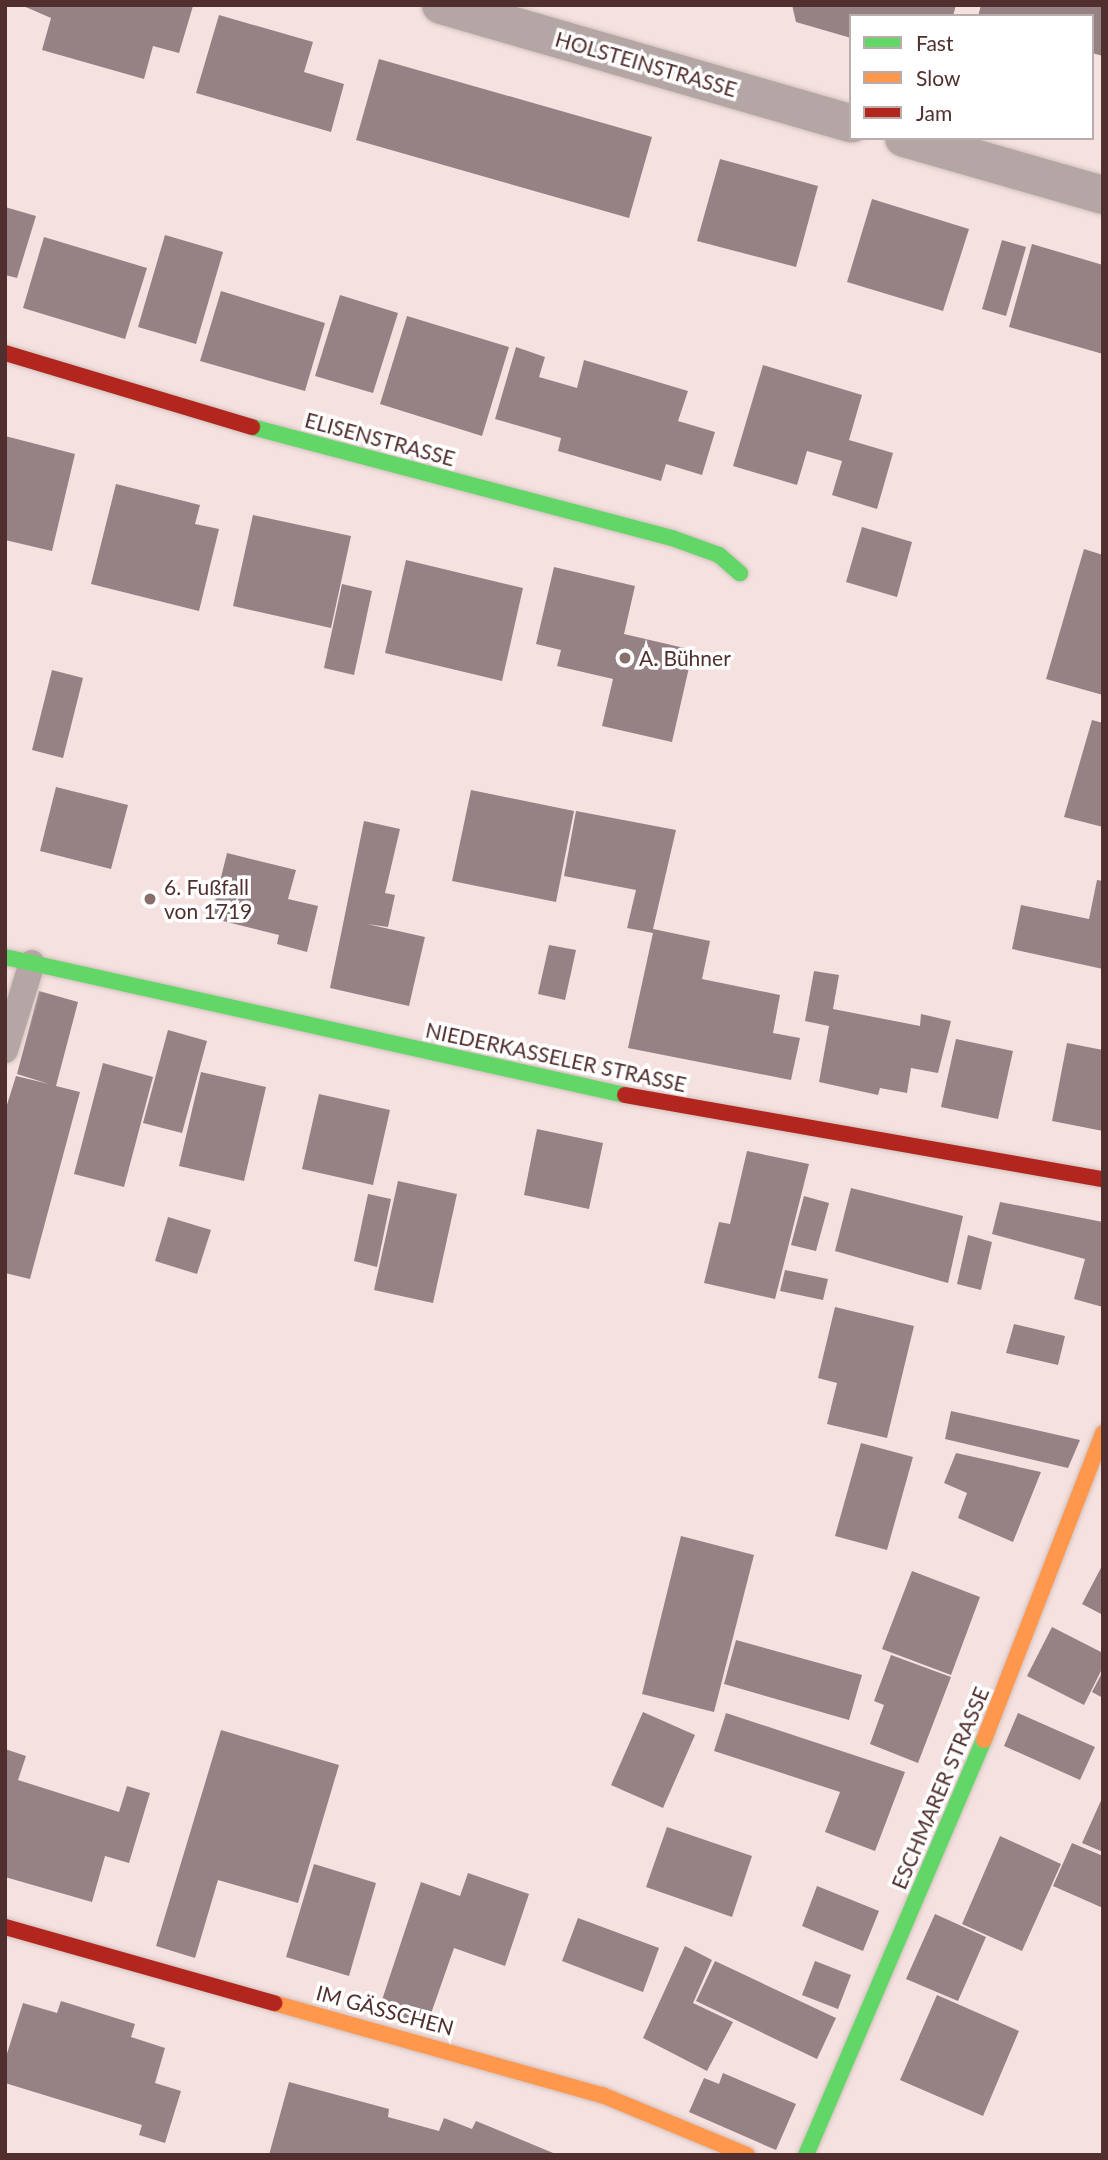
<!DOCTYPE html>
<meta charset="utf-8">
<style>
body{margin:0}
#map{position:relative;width:1108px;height:2160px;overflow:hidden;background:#f5e2e0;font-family:Lato,sans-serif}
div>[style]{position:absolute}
.building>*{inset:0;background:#968185}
.roads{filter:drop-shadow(0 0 2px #d2c0be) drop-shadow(0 0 2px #d2c0be)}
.lane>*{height:26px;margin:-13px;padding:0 13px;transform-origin:13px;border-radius:13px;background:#b4a6a4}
.street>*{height:38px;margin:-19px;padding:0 19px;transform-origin:19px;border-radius:19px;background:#b4a6a4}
.fast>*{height:16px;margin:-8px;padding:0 8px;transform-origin:8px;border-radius:8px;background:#63d668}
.slow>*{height:16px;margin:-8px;padding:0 8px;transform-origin:8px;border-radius:8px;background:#ff974d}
.jam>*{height:16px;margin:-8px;padding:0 8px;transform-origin:8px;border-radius:8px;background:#b3261e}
.dots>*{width:19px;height:19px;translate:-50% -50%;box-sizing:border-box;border:4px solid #fff;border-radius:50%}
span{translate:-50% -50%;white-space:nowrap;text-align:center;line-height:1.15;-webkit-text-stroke:7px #fff;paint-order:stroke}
.street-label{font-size:21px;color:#502f2e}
.poi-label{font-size:21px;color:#502f2e}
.left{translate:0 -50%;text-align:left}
.frame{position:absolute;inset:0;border:7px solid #502f2e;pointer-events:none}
.legend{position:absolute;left:849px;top:14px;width:245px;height:126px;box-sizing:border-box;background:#fff;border:2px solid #b9acab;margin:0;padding:9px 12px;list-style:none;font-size:21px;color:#502f2e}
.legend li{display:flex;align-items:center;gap:14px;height:35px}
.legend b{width:35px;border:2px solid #b9acab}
</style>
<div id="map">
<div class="building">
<i style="clip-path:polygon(21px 5px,189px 5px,193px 6px,179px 53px,153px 46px,144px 79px,42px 50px,51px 18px)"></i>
<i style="clip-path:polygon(792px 5px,956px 5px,953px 16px,851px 16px,851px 38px,796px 22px)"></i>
<i style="clip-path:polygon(981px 5px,1103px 5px,1103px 56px,1092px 53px,1092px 16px,978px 16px)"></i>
<i style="clip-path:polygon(219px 15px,313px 42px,304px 72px,344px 84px,331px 132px,196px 93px)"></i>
<i style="clip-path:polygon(379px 59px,652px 137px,629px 218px,356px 140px)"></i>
<i style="clip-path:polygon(720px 159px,818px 186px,796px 267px,697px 241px)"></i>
<i style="clip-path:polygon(872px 199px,969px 229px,943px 311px,847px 282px)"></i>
<i style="clip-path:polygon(5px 207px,36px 216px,17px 278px,5px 275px)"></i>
<i style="clip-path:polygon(165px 235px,223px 252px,196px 344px,138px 327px)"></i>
<i style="clip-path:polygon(44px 237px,147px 268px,125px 339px,23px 308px)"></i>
<i style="clip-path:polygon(1002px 240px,1026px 247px,1006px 316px,982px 309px)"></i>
<i style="clip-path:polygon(1032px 244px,1103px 265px,1103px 354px,1009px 327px)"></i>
<i style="clip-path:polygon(221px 291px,325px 323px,305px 391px,200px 361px)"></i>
<i style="clip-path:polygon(340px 295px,398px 313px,373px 393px,315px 376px)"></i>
<i style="clip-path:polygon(407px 316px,509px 347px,482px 436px,380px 404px)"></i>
<i style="clip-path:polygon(516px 347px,545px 357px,539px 377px,577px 388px,584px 360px,688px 391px,678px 421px,715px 432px,702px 475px,666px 464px,661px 481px,558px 451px,561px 438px,495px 419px)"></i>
<i style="clip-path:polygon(763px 365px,862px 395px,849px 440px,893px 453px,877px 509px,832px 495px,842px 461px,807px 451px,797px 485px,733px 466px)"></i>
<i style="clip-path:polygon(5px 436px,75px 454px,52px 551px,5px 540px)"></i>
<i style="clip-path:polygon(116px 484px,200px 505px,195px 524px,219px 529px,199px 611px,91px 584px)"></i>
<i style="clip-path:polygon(253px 515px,351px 536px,331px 628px,233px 606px)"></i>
<i style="clip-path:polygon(862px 527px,912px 542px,897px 597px,846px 582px)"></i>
<i style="clip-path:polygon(1084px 549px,1103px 555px,1103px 695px,1046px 679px)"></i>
<i style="clip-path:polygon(406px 560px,523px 588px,502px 681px,385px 653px)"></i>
<i style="clip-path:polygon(554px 567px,635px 586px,624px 634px,693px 650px,672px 742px,602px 726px,613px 679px,557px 666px,561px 650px,536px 644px)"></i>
<i style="clip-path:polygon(342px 584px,372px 591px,354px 675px,324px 668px)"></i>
<i style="clip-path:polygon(52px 670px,83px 678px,63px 758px,32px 750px)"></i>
<i style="clip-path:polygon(1092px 720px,1103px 723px,1103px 827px,1064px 817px)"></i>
<i style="clip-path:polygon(56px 787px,128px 805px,111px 869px,40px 851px)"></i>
<i style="clip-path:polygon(471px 790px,574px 811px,556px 902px,452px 881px)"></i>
<i style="clip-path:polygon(576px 811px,676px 830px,653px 929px,710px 941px,702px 979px,780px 995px,773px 1033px,800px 1038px,791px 1080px,628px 1048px,653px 933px,627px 928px,636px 890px,564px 876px)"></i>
<i style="clip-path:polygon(364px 821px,400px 829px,385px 893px,395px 895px,388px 927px,367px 924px,425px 937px,409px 1006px,330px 988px)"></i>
<i style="clip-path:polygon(227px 853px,296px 870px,288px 899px,318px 906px,307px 952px,277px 944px,279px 935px,211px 918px)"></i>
<i style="clip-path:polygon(1097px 880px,1103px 881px,1103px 969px,1012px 949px,1021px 905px,1089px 919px)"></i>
<i style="clip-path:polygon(549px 945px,576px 950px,565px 1000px,538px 994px)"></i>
<i style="clip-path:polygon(814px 971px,839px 975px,833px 1009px,920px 1026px,921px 1014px,951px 1021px,938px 1073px,911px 1068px,907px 1093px,880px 1088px,878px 1095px,819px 1082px,829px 1026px,805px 1021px)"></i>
<i style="clip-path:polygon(39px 991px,78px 1002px,56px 1086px,80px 1092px,30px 1279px,5px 1273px,5px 1111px,16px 1076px,49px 1084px,17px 1074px)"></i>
<i style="clip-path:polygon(168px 1030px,207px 1041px,182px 1133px,143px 1123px)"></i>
<i style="clip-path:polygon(956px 1039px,1013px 1051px,998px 1119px,941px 1107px)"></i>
<i style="clip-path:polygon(1067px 1043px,1103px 1050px,1103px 1131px,1052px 1121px)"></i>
<i style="clip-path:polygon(103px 1063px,153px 1077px,124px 1187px,74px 1174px)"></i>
<i style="clip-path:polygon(201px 1072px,266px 1087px,244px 1181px,179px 1166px)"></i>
<i style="clip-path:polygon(319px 1094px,390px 1110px,373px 1185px,302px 1169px)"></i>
<i style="clip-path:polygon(537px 1129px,603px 1143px,589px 1209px,524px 1195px)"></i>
<i style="clip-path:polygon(747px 1151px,809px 1164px,775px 1299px,704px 1283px,719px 1222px,730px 1224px)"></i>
<i style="clip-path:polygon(398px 1181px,457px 1194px,433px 1303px,374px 1290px)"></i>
<i style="clip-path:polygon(851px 1188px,963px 1216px,948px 1283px,835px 1251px)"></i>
<i style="clip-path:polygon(368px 1194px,391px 1199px,377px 1267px,354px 1261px)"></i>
<i style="clip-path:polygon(804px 1196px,829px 1203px,816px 1251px,791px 1245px)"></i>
<i style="clip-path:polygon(1000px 1202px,1103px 1222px,1103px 1307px,1074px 1299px,1085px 1259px,992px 1234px)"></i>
<i style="clip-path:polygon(168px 1217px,211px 1230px,197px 1274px,155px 1261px)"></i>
<i style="clip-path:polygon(968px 1235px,992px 1242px,981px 1290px,957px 1284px)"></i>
<i style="clip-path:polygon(785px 1270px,828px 1279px,823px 1300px,780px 1291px)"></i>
<i style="clip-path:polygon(835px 1307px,914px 1326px,887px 1438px,827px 1424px,837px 1383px,818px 1378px)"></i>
<i style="clip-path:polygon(1014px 1324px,1065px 1336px,1058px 1365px,1006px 1353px)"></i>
<i style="clip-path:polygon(951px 1411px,1080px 1440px,1068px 1468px,945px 1439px)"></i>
<i style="clip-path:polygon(861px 1443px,913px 1457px,887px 1550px,835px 1536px)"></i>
<i style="clip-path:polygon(956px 1453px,1041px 1472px,1013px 1542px,958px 1518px,967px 1493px,944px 1483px)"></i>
<i style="clip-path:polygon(681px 1536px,754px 1555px,714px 1712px,642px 1694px)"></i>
<i style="clip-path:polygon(1103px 1564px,1103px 1615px,1082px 1604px)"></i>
<i style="clip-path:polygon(912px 1571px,980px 1597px,951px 1675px,882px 1649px)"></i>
<i style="clip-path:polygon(1052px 1627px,1103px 1653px,1103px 1667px,1084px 1705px,1027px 1676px)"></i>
<i style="clip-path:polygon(736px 1640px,862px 1675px,849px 1720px,724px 1684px)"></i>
<i style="clip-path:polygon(891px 1655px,951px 1677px,918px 1763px,870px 1744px,884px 1705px,874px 1701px)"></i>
<i style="clip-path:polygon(1103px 1671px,1103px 1698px,1092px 1692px)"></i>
<i style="clip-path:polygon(643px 1712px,695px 1735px,663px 1808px,611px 1785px)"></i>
<i style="clip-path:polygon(726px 1713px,905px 1772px,875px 1851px,825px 1832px,840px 1792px,714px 1751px)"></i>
<i style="clip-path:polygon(1018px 1713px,1095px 1747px,1080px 1780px,1004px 1746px)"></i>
<i style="clip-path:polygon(221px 1730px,339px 1765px,298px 1903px,218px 1880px,195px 1958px,156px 1946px)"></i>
<i style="clip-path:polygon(5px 1749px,26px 1756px,18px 1780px,119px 1812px,127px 1786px,150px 1793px,129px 1863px,105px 1856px,92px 1902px,5px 1877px)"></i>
<i style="clip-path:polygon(1103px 1796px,1103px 1852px,1082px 1843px)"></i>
<i style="clip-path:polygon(667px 1827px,752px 1856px,732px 1917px,646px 1887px)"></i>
<i style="clip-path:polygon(1000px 1836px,1061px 1864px,1022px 1951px,962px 1924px)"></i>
<i style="clip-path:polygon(1072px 1843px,1103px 1856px,1103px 1908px,1053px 1886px)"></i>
<i style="clip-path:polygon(314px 1864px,376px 1883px,349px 1976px,286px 1957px)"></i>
<i style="clip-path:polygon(468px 1873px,529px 1894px,505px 1966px,454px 1948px,427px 2025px,379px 2009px,421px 1882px,460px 1896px)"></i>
<i style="clip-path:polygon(817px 1886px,879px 1911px,863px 1951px,802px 1926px)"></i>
<i style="clip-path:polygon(935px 1914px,986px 1937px,958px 2001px,906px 1979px)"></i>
<i style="clip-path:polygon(578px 1918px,659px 1948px,643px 1992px,562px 1961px)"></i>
<i style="clip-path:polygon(685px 1946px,712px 1960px,693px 2003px,733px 2022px,707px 2071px,643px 2038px)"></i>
<i style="clip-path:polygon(715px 1961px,836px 2018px,817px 2059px,696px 2001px)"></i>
<i style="clip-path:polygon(815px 1961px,851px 1975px,838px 2009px,802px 1995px)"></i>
<i style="clip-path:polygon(937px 1995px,1019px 2031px,983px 2116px,900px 2080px)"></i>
<i style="clip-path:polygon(61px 2001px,135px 2024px,131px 2037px,165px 2048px,155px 2083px,181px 2091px,165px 2143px,139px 2135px,142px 2125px,5px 2083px,5px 2060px,23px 2003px,57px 2013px)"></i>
<i style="clip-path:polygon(723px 2073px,796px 2104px,776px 2150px,689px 2112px,704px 2078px,719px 2084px)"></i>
<i style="clip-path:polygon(289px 2082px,389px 2109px,388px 2117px,439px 2131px,444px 2118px,472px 2129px,476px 2121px,558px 2155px,269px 2155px)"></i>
</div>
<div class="roads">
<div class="lane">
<i style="left:5px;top:1050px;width:91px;rotate:-72.8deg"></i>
</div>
<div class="street">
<i style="left:441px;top:5px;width:427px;rotate:16.1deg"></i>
<i style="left:904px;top:138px;width:207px;rotate:16deg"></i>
</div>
<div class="fast">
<i style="left:252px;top:427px;width:434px;rotate:14.8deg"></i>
<i style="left:672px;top:538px;width:50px;rotate:19.9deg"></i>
<i style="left:719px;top:555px;width:28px;rotate:41deg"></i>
<i style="left:5px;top:957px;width:635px;rotate:12.55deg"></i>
<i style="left:806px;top:2155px;width:452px;rotate:-66.8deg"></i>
</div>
<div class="slow">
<i style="left:984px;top:1740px;width:329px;rotate:-68.8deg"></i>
<i style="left:274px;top:2003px;width:341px;rotate:15.7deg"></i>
<i style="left:602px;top:2095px;width:157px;rotate:22.5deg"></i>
</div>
<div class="jam">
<i style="left:5px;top:353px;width:258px;rotate:16.7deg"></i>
<i style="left:625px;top:1095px;width:485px;rotate:10deg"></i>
<i style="left:5px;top:1927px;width:280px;rotate:15.8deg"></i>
</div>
</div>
<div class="dots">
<i style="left:625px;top:658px;background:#8a6e6c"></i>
<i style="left:150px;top:899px;background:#8a6e6c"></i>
</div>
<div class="street-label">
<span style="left:646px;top:64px;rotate:16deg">HOLSTEINSTRASSE</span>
<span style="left:380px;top:439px;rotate:15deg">ELISENSTRASSE</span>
<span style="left:556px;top:1057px;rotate:12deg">NIEDERKASSELER STRASSE</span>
<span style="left:940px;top:1788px;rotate:-67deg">ESCHMARER STRASSE</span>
<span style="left:385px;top:2010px;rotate:15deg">IM GÄSSCHEN</span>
</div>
<div class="poi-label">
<span class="left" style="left:639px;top:658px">A. Bühner</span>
<span class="left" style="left:164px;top:899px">6. Fußfall<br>von 1719</span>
</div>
<div class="frame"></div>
<ul class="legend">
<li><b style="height:9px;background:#63d668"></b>Fast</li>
<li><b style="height:9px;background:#ff974d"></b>Slow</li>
<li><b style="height:9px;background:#b3261e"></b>Jam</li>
</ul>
</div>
